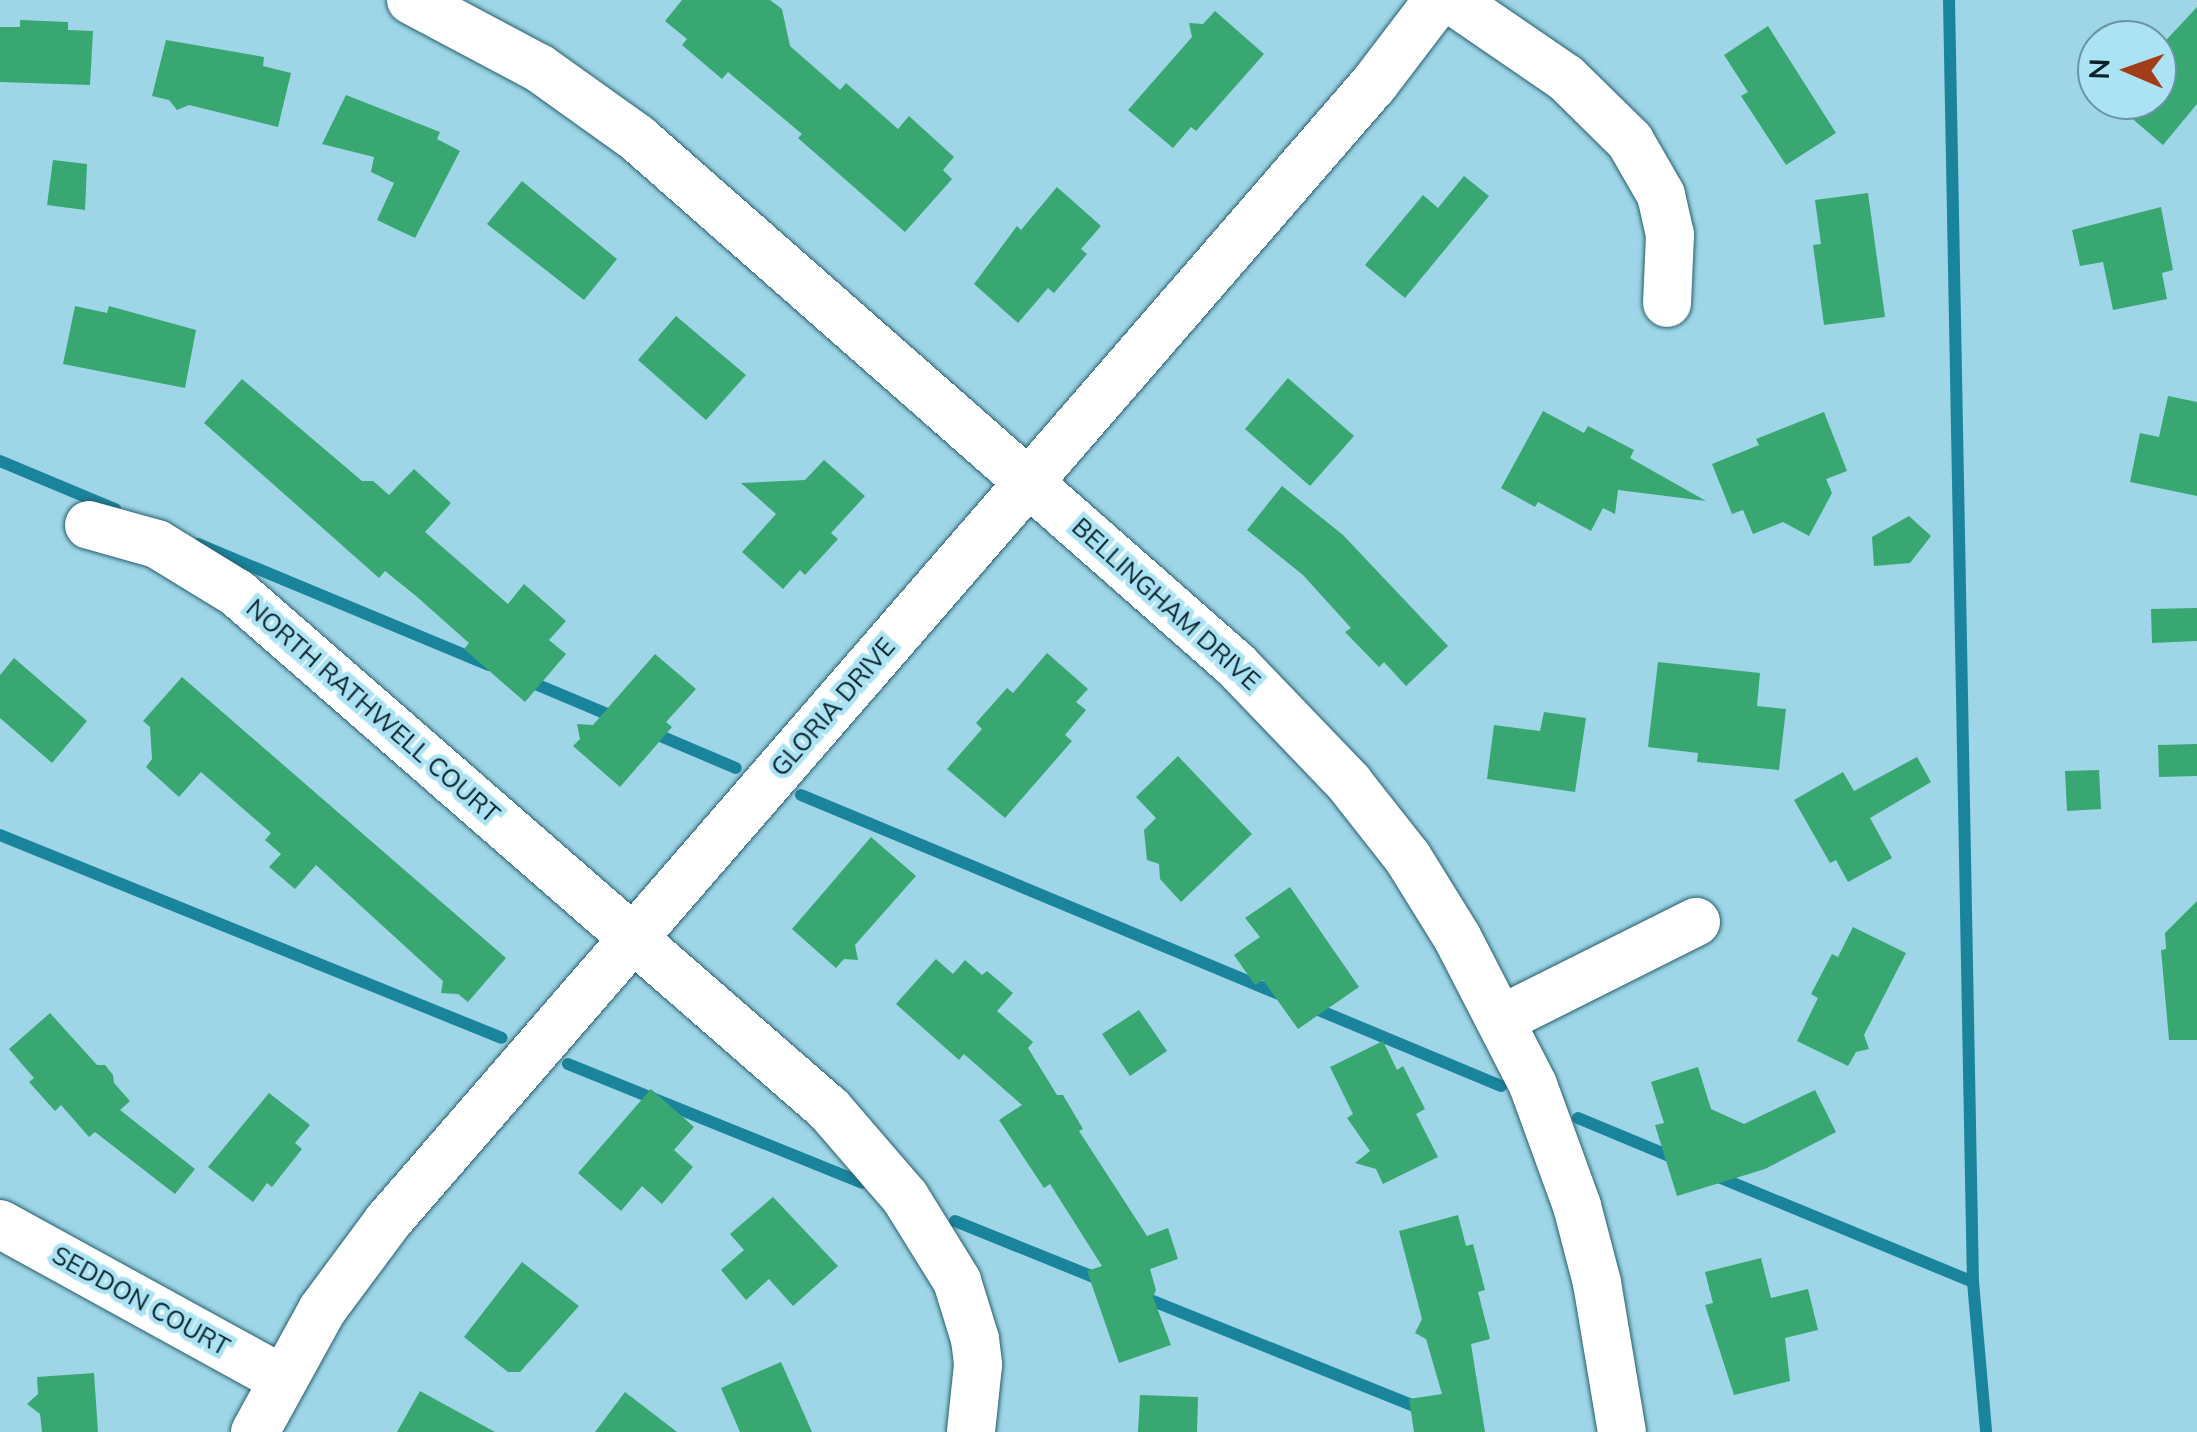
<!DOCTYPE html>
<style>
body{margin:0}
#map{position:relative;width:2197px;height:1432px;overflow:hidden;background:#9ed6e7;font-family:Mulish,sans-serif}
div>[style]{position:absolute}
.stream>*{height:12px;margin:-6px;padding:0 6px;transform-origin:6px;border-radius:6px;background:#19849c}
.building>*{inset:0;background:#39a772}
.roads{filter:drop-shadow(0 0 2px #285f6e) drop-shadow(0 0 2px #285f6e)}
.minor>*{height:48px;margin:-24px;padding:0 24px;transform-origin:24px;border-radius:24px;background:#fff}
span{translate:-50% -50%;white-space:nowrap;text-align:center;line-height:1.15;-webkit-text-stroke:9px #abe3f5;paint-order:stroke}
.street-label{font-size:25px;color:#092127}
.north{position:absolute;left:2077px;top:20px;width:100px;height:100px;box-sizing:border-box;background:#abe3f5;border:2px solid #6a95a3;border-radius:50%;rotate:272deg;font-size:28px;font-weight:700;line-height:40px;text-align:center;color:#092127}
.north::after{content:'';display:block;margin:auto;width:35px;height:45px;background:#a33d19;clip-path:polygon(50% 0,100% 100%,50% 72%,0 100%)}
</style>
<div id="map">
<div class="stream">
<i style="left:1949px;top:0;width:1282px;rotate:88.93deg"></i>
<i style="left:1973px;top:1282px;width:151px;rotate:85deg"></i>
<i style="left:0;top:461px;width:125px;rotate:22.7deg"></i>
<i style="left:198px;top:544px;width:315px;rotate:22.6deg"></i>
<i style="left:526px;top:680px;width:101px;rotate:22.8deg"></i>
<i style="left:651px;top:732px;width:92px;rotate:23deg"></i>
<i style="left:801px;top:795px;width:525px;rotate:22.61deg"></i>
<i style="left:0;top:835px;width:541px;rotate:22.02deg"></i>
<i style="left:1309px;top:1006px;width:208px;rotate:22.6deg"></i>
<i style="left:568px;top:1064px;width:317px;rotate:22deg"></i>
<i style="left:1578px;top:1118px;width:109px;rotate:22.6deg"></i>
<i style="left:1716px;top:1176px;width:278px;rotate:22.4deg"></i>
<i style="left:955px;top:1221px;width:157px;rotate:22deg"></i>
<i style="left:1138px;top:1295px;width:310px;rotate:21.9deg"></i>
</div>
<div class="building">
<i style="clip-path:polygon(682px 0,770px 0,782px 9px,790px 46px,840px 90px,846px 83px,898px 129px,909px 116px,954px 157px,943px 170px,952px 179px,905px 232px,798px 138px,802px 134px,728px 72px,722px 79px,682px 45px,687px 39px,665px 21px)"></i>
<i style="clip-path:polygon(2197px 7px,2197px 104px,2163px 145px,2114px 103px,2157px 100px,2157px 50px)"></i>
<i style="clip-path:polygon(1215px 11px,1264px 54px,1196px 131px,1191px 127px,1173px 148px,1128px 110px,1192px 37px,1189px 23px,1203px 24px)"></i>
<i style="clip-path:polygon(20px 20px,68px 22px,68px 30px,93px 31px,90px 85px,0 82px,0 27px,20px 27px)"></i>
<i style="clip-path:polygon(1768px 26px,1836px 133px,1786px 165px,1741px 96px,1748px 92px,1724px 55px)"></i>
<i style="clip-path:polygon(166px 40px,264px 57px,263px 66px,291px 73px,278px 127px,189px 105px,177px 110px,169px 100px,152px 96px)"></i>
<i style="clip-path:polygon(346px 95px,440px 132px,437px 139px,460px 151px,415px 238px,377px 220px,394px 183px,371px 172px,374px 157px,322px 144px)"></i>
<i style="clip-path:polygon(53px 160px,87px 164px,85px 210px,47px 205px)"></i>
<i style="clip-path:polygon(1464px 176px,1489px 196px,1405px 298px,1365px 265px,1423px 195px,1438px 208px)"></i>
<i style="clip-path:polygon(522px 181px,617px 259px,584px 300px,487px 224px)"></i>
<i style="clip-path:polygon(1057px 187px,1101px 226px,1081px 249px,1087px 254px,1054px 293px,1048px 288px,1018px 323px,974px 284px,1017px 226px,1021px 230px)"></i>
<i style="clip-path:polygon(1868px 193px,1885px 317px,1824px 325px,1813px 245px,1821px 244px,1815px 200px)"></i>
<i style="clip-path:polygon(2161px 207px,2173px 270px,2162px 273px,2167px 299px,2113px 310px,2103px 262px,2080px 266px,2072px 230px)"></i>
<i style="clip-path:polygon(75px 306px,107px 313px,109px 306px,196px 330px,185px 388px,63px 364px)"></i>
<i style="clip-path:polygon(676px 316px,746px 375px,706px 420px,638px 360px)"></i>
<i style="clip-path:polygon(1288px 378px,1354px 436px,1310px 486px,1245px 429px)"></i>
<i style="clip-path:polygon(242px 379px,362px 481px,373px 481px,389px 495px,414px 469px,451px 503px,425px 532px,508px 604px,524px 584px,566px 621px,549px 640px,566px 654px,525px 702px,464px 649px,469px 643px,416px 596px,385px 571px,379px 578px,204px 423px)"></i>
<i style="clip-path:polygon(2168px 396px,2197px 402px,2197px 496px,2130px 482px,2140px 433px,2159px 437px)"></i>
<i style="clip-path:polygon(1543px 411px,1584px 433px,1588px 426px,1634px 450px,1630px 458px,1706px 501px,1618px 490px,1615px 514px,1603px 508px,1591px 531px,1538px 502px,1535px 507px,1501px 488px)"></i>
<i style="clip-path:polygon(1824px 412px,1847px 471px,1826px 479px,1832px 493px,1809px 536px,1783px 522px,1753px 534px,1743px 510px,1732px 514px,1712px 464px,1759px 445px,1756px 439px)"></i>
<i style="clip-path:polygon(824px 460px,865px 496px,831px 533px,838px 539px,805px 575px,800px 570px,783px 589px,742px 552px,776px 514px,741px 483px,805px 480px)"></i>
<i style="clip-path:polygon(1282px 486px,1343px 535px,1448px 646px,1406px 686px,1384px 662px,1379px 667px,1345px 632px,1351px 628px,1303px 575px,1247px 530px)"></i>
<i style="clip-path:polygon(1909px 516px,1931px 536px,1910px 563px,1874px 566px,1872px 537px)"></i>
<i style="clip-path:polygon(2197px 608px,2197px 641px,2152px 643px,2151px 609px)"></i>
<i style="clip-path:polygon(1047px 653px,1088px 689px,1076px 702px,1086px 710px,1065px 735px,1072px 741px,1005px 818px,947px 769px,982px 729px,976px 723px,1007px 688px,1013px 693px)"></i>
<i style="clip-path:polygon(655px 654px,696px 689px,666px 722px,672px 727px,620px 787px,573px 746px,580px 739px,577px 724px,593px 725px)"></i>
<i style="clip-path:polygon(14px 658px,87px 721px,52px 763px,0 718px,0 675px)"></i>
<i style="clip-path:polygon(1658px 662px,1760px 673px,1757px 706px,1786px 709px,1779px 770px,1697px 762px,1698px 753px,1648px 747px)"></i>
<i style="clip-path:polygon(182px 677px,506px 958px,468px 1002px,458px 994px,441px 993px,443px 981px,316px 865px,295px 889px,269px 867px,281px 854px,265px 840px,271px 833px,201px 772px,179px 797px,146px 767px,152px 759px,150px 727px,143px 721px)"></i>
<i style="clip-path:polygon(1544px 712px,1586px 718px,1575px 792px,1487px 779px,1494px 725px,1540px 731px)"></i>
<i style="clip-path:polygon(2197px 744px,2197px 776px,2159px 777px,2158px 745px)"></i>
<i style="clip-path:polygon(1178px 756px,1252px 834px,1181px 902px,1160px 879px,1159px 864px,1147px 860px,1144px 830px,1156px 818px,1136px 797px)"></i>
<i style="clip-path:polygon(1917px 757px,1931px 782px,1870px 818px,1892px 858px,1848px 882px,1836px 860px,1830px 863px,1794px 800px,1843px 772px,1854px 791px)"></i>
<i style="clip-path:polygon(2099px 770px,2101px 809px,2067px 811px,2065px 771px)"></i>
<i style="clip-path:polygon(871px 837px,916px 876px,855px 945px,858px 960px,844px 959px,836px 968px,792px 929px)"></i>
<i style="clip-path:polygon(1290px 887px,1359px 987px,1298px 1029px,1263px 980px,1255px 985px,1234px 955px,1260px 937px,1245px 918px)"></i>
<i style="clip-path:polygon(2197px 901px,2197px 1040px,2169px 1040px,2161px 950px,2166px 949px,2165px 933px)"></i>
<i style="clip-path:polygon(1853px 927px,1906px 953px,1864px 1035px,1869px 1049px,1856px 1052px,1848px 1066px,1797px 1041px,1818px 998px,1811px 994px,1832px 954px,1838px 957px)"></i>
<i style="clip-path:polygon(936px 959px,953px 974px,965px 960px,982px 975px,987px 971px,1013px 993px,997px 1011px,1033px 1042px,1028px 1048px,1057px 1095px,1063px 1095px,1083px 1129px,1079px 1131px,1147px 1236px,1168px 1228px,1178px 1259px,1150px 1269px,1156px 1290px,1153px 1297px,1171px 1345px,1119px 1363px,1087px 1271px,1102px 1266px,1050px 1184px,1044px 1188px,999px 1120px,1022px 1105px,964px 1054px,959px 1060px,896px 1004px)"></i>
<i style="clip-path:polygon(1139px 1010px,1167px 1051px,1130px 1076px,1102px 1034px)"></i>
<i style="clip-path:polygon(50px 1013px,97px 1065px,105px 1065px,113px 1075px,114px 1083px,130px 1101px,120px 1110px,195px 1169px,175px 1194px,95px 1132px,89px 1137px,61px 1105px,55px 1111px,29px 1082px,34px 1078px,9px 1049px)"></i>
<i style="clip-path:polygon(1383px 1041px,1397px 1070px,1403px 1066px,1425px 1109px,1416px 1114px,1438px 1157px,1383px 1184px,1376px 1169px,1355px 1163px,1370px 1151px,1347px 1118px,1353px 1114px,1330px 1067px)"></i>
<i style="clip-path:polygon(1698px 1067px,1711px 1109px,1744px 1124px,1815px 1090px,1836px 1132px,1765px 1169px,1677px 1196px,1655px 1125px,1664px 1123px,1651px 1082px)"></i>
<i style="clip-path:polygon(651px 1089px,694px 1127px,674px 1150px,693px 1167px,662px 1204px,642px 1186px,621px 1211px,578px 1173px)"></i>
<i style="clip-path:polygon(269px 1093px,310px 1125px,295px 1143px,302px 1149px,272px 1187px,267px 1183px,253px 1202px,208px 1167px)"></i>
<i style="clip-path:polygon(773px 1197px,838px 1266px,793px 1306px,769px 1279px,746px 1300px,721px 1270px,744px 1250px,730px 1234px)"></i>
<i style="clip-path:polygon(1458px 1215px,1466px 1246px,1473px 1244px,1485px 1290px,1478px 1292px,1490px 1339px,1471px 1344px,1485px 1432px,1414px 1432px,1409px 1399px,1442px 1394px,1426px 1339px,1415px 1333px,1422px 1319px,1399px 1231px)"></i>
<i style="clip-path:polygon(1761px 1258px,1771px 1298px,1808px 1289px,1818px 1330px,1785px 1338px,1790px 1381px,1734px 1395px,1705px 1305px,1713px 1303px,1705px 1272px)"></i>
<i style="clip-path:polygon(522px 1262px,579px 1306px,520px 1372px,508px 1372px,464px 1337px)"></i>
<i style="clip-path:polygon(781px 1362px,812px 1432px,740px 1432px,721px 1388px)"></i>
<i style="clip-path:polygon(94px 1373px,98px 1432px,42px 1432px,40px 1414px,27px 1404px,38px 1394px,37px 1377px)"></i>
<i style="clip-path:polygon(420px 1391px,495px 1432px,397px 1432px)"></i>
<i style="clip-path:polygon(625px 1392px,677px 1432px,595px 1432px)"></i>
<i style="clip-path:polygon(1140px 1395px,1198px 1397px,1197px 1432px,1138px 1432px)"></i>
</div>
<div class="roads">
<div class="minor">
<i style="left:411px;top:0;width:145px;rotate:28deg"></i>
<i style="left:539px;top:68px;width:120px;rotate:35.5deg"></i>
<i style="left:637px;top:138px;width:798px;rotate:41.34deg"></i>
<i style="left:1236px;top:665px;width:163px;rotate:46.2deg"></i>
<i style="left:1349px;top:783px;width:95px;rotate:51.8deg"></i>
<i style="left:1408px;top:858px;width:93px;rotate:58.2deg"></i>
<i style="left:1457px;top:937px;width:166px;rotate:62.8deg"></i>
<i style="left:1533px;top:1085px;width:129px;rotate:70deg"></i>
<i style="left:1577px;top:1206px;width:80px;rotate:75.4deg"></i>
<i style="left:1597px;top:1283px;width:151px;rotate:80.5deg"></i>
<i style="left:1452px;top:0;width:138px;rotate:34.4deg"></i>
<i style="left:1566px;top:78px;width:90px;rotate:44.5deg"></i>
<i style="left:1630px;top:141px;width:62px;rotate:60.1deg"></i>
<i style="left:1661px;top:195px;width:41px;rotate:77.3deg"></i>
<i style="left:1670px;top:235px;width:68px;rotate:92.5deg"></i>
<i style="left:89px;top:525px;width:71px;rotate:15.6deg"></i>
<i style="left:157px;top:544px;width:94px;rotate:31.5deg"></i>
<i style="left:237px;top:593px;width:785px;rotate:41.08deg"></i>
<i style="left:829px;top:1109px;width:116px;rotate:49.2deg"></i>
<i style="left:905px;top:1197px;width:99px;rotate:58.2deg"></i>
<i style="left:957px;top:1281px;width:61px;rotate:72.8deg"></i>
<i style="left:975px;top:1339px;width:26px;rotate:83deg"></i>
<i style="left:978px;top:1365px;width:67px;rotate:96deg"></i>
<i style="left:1502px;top:1019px;width:217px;rotate:-26.6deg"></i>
<i style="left:0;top:1224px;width:322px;rotate:28.8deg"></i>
<i style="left:255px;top:1432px;width:139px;rotate:-61.2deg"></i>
<i style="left:322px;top:1310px;width:111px;rotate:-53.4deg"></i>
<i style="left:388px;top:1221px;width:1505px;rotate:-49.07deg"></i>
<i style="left:1374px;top:84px;width:106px;rotate:-52.7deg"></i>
</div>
</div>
<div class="street-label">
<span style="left:1166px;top:604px;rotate:42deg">BELLINGHAM DRIVE</span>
<span style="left:833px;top:707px;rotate:-49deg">GLORIA DRIVE</span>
<span style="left:373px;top:711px;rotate:41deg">NORTH RATHWELL COURT</span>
<span style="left:141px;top:1301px;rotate:29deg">SEDDON COURT</span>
</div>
<div class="north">N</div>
</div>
